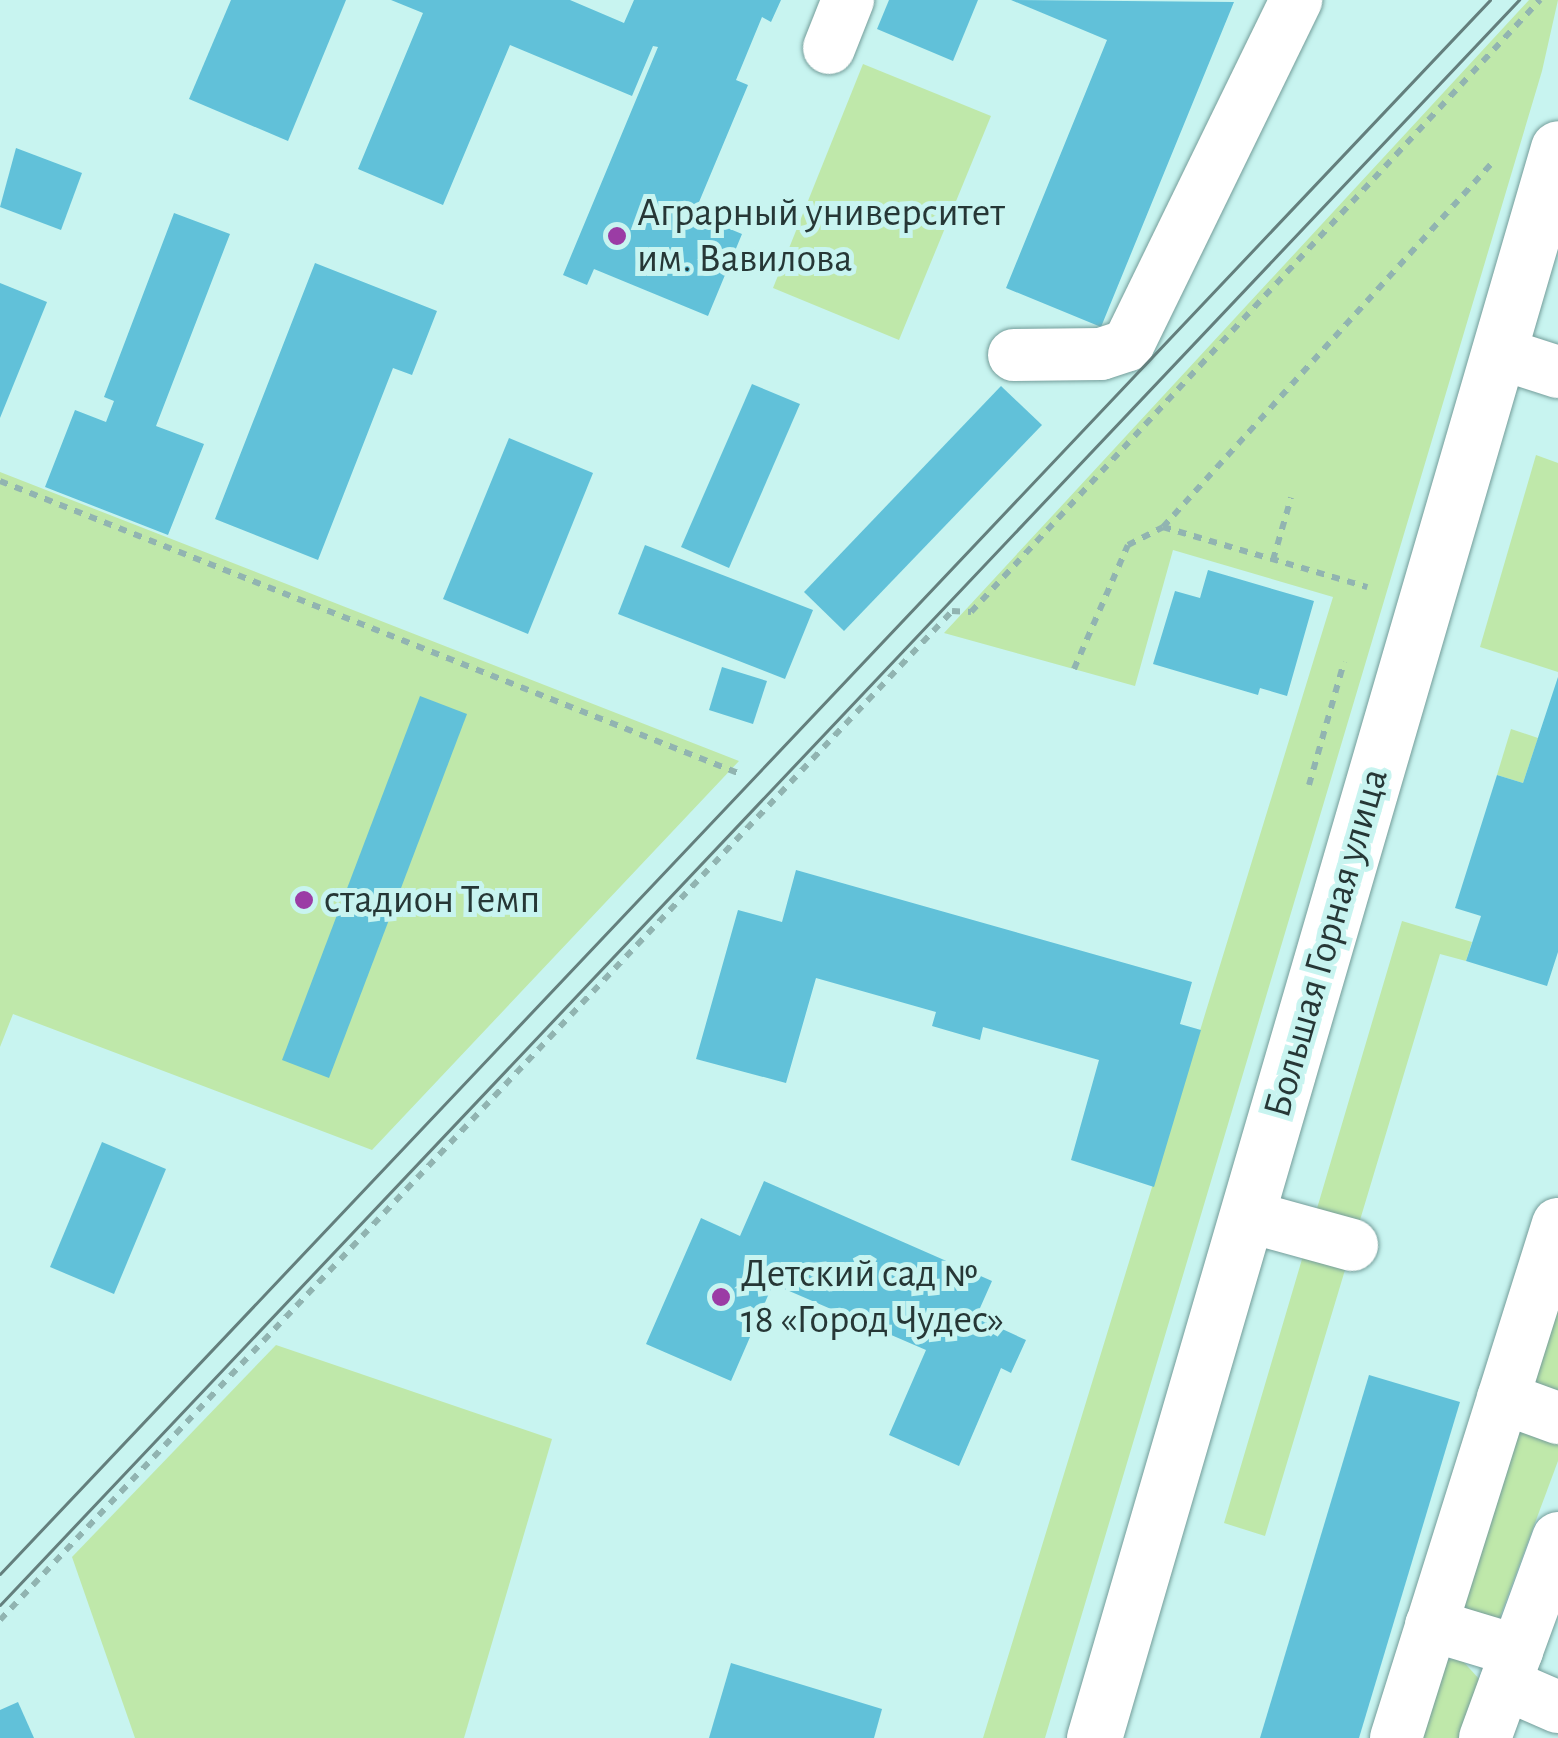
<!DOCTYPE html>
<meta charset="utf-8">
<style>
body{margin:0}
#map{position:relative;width:1558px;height:1738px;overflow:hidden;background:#c8f4f0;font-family:"Alegreya Sans",sans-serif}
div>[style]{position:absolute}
.green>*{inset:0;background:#bfe8aa}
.building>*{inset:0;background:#61c1d9}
.path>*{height:6px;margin-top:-3px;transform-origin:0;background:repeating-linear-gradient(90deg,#91b4b1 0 8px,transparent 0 16px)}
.roads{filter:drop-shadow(0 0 2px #749d9a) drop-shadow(0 0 2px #749d9a)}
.minor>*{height:52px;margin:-26px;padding:0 26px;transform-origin:26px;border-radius:26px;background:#fff}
.major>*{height:55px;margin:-27.5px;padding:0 27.5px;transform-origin:27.5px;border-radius:27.5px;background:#fff}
.tram>*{height:2.5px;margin:-1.25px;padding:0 1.25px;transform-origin:1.25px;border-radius:1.25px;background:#647f7d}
.dots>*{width:28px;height:28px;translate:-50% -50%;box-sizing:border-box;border:5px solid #c8f4f0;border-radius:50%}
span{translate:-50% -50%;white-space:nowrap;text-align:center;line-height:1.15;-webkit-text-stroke:10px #c8f4f0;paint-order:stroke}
.poi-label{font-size:40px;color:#263736}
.left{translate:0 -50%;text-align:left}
.street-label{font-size:40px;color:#263736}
</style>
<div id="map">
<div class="green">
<i style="clip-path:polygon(1529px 0,1558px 0,1542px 71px,1045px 1738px,983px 1738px,1333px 597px,1173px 550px,1135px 686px,944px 633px)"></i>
<i style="clip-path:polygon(863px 64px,991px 116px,899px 340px,773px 288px)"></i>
<i style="clip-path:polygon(1536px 455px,1558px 463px,1558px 672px,1480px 647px)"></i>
<i style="clip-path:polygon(0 472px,739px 761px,372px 1150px,13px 1014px,0 1047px)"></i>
<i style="clip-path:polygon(1511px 729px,1538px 738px,1523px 783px,1497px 775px)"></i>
<i style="clip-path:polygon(1402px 921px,1472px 942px,1466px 961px,1440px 954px,1265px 1536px,1224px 1523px)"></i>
<i style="clip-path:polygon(1558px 1262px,1558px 1409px,1521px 1381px)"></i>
<i style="clip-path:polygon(276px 1345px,552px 1439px,464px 1738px,135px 1738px,72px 1557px)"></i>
<i style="clip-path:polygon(1513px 1423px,1558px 1430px,1558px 1461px,1500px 1617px,1490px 1624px,1458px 1608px)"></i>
<i style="clip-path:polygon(1460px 1658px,1480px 1680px,1459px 1738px,1412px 1738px,1443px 1661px)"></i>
</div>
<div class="building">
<i style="clip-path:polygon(231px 0,346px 0,288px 141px,189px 99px)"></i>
<i style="clip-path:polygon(391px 0,570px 0,624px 23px,634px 0,781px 0,771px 22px,762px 17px,736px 80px,748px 85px,694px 214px,742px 234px,708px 316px,594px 269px,587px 285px,563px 275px,658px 47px,653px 46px,632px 96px,510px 45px,443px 205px,358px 169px,423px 13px)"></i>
<i style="clip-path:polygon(889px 0,978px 0,953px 61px,877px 29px)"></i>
<i style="clip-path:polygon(1011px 0,1234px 2px,1101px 327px,1006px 288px,1107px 40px)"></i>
<i style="clip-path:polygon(16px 148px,82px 173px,61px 230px,0 207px)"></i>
<i style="clip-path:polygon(174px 213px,230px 234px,156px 426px,204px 444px,168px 535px,45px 487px,75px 410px,106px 422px,114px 401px,104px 397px)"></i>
<i style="clip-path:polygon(315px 263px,437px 311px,412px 375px,393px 368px,318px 560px,215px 519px)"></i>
<i style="clip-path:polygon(0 283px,47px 302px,0 418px)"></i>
<i style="clip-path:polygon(752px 384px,800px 404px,729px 568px,681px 547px)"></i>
<i style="clip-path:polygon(1001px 386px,1042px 425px,844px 631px,804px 592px)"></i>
<i style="clip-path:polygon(509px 438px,593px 473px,528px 634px,443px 599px)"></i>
<i style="clip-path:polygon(645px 545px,813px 610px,785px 679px,618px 614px)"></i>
<i style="clip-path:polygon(1208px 570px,1314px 601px,1287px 696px,1260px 688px,1258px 695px,1153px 664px,1175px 591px,1200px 598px)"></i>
<i style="clip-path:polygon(722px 667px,767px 681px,753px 724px,709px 710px)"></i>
<i style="clip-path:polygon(1558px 677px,1558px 952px,1547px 986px,1466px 961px,1481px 916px,1455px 908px,1497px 775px,1523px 783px)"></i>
<i style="clip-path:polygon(420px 696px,467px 714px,329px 1078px,282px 1060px)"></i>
<i style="clip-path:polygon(796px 870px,1192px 982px,1180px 1024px,1201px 1030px,1154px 1187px,1071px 1160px,1099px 1060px,983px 1027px,980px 1040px,932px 1026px,936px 1012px,816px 978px,786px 1083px,696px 1059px,738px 910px,782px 922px)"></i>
<i style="clip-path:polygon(102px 1142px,166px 1169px,114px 1294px,50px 1267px)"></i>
<i style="clip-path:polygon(764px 1181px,992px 1281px,976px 1317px,1026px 1340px,1011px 1373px,1001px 1368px,959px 1466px,889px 1435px,926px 1350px,773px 1284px,731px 1381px,646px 1344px,701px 1218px,740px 1236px)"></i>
<i style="clip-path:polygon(1369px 1375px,1460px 1402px,1359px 1738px,1260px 1738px)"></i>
<i style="clip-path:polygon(731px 1663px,882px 1709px,874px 1738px,709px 1738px)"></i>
<i style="clip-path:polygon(18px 1702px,34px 1738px,0 1738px,0 1710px)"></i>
</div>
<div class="path">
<i style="left:0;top:481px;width:794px;rotate:21.59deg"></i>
<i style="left:1163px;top:527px;width:213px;rotate:16.4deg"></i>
<i style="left:1273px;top:560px;width:65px;rotate:-73.8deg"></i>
<i style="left:1074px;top:669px;width:135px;rotate:-66.5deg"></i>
<i style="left:1128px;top:545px;width:39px;rotate:-27deg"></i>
<i style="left:1163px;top:527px;width:492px;rotate:-47.9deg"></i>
<i style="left:1309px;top:785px;width:128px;rotate:-74.1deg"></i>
<i style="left:0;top:1620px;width:1387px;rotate:-46.66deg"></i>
<i style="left:952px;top:611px;width:19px;rotate:3deg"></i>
<i style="left:971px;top:612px;width:836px;rotate:-47.09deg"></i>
</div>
<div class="roads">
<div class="minor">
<i style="left:829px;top:48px;width:52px;rotate:-68.4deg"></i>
<i style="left:1499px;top:353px;width:62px;rotate:17.9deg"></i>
<i style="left:1014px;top:355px;width:87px;rotate:-0.7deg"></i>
<i style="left:1101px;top:354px;width:28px;rotate:-18deg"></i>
<i style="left:1128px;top:345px;width:384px;rotate:-64deg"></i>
<i style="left:1247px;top:1216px;width:109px;rotate:15.4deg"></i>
<i style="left:1503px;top:1398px;width:59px;rotate:20deg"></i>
<i style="left:1431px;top:1625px;width:90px;rotate:16.8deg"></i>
<i style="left:1505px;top:1684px;width:58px;rotate:23.5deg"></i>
<i style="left:1396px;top:1738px;width:539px;rotate:-72.51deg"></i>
<i style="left:1485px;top:1738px;width:213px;rotate:-69.9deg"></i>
</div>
<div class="major">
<i style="left:1094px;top:1738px;width:1656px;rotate:-73.73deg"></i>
</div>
</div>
<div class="tram">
<i style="left:0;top:1574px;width:2167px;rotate:-46.57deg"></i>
<i style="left:0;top:1605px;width:2210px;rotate:-46.58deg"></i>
</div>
<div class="dots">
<i style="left:617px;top:236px;background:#9b3ca5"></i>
<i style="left:304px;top:900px;background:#9b3ca5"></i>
<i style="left:721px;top:1297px;background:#9b3ca5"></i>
</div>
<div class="poi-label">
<span class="left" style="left:637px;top:236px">Аграрный университет<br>им. Вавилова</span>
<span class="left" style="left:324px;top:900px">стадион Темп</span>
<span class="left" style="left:741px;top:1297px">Детский сад №<br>18 «Город Чудес»</span>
</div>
<div class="street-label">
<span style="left:1326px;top:943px;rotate:-74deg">Большая Горная улица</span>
</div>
</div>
